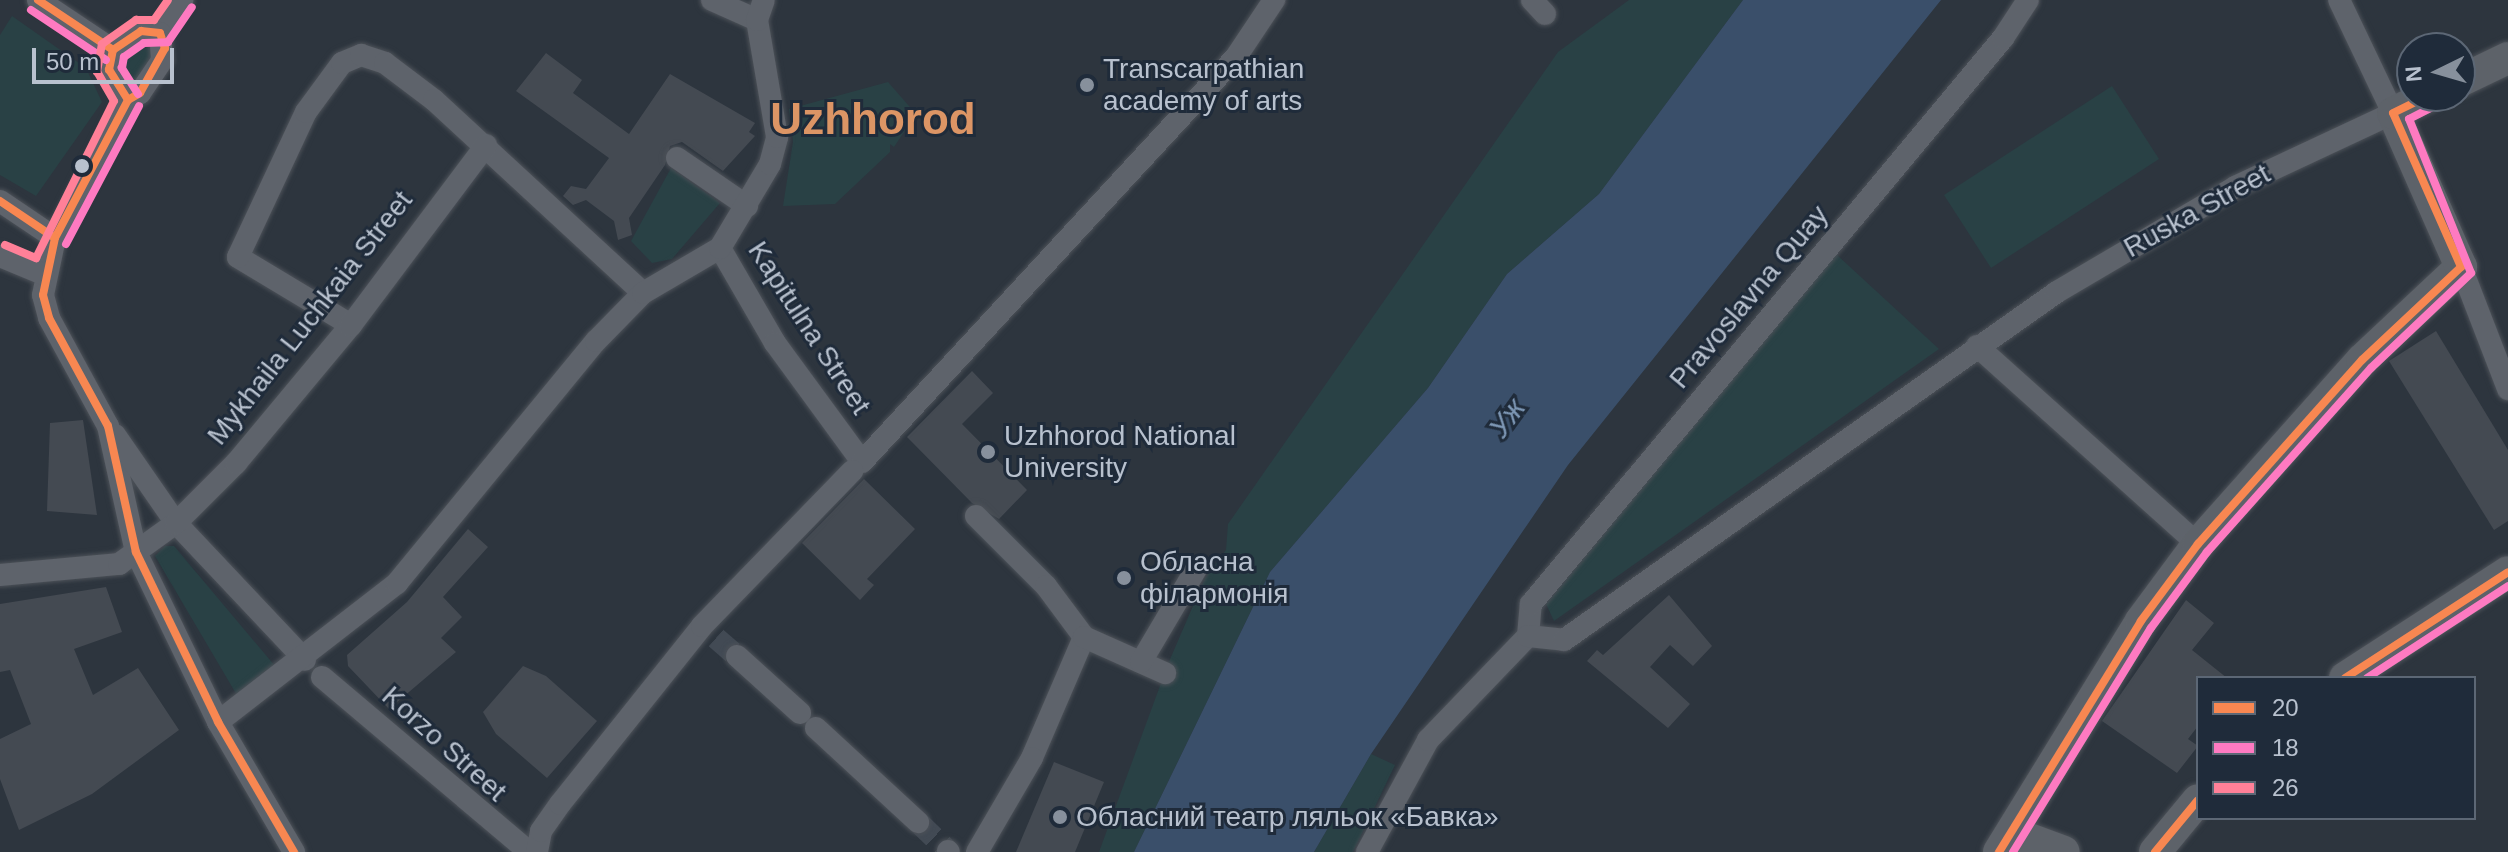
<!DOCTYPE html>
<meta charset="utf-8">
<style>
body{margin:0}
#map{position:relative;width:2508px;height:852px;overflow:hidden;background:#2d353e;font-family:Arial,sans-serif}
div>[style]{position:absolute}
.green>*{inset:0;background:#294145}
.water>*{inset:0;background:#3a4f6a}
.building>*{inset:0;background:#444a52}
.street-tunnel>*{height:22px;margin-top:-11px;transform-origin:0;background:repeating-linear-gradient(90deg,#424a54 0 22px,transparent 0 33px)}
.roads{filter:drop-shadow(0 0 2px #4c5158) drop-shadow(0 0 2px #4c5158)}
.street>*{height:22px;margin:-11px;padding:0 11px;transform-origin:11px;border-radius:11px;background:#5e636b}
.secondary>*{height:32px;margin:-16px;padding:0 16px;transform-origin:16px;border-radius:16px;background:#5d6269}
.bus-1>*{height:8px;margin:-4px;padding:0 4px;transform-origin:4px;border-radius:4px;background:#f88751}
.bus-2>*{height:8px;margin:-4px;padding:0 4px;transform-origin:4px;border-radius:4px;background:#fe7ac1}
.bus-3>*{height:8px;margin:-4px;padding:0 4px;transform-origin:4px;border-radius:4px;background:#ff8098}
.dots>*{width:22px;height:22px;translate:-50% -50%;box-sizing:border-box;border:4px solid #1f2b3a;border-radius:50%}
span{translate:-50% -50%;white-space:nowrap;text-align:center;line-height:1.15;-webkit-text-stroke:6px #1f2b3a;paint-order:stroke}
.poi-label{font-size:28px;color:#b8c1ce}
.left{translate:0 -50%;text-align:left}
.street-label{font-size:28px;color:#b8c1ce}
.water-label{font-size:30px;color:#7e98b6;font-style:italic}
.town-label{font-size:44px;color:#dc9565;font-weight:700}
.legend{position:absolute;left:2196px;top:676px;width:280px;height:144px;box-sizing:border-box;background:#1f2b3a;border:2px solid #5c6775;margin:0;padding:10px 14px;list-style:none;font-size:24px;color:#b8c1ce}
.legend li{display:flex;align-items:center;gap:16px;height:40px}
.legend b{width:40px;border:2px solid #5c6775}
.north{position:absolute;left:2396px;top:32px;width:80px;height:80px;box-sizing:border-box;background:#1f2b3a;border:2px solid #5c6775;border-radius:50%;rotate:265deg;font-size:22px;font-weight:700;line-height:32px;text-align:center;color:#b8c1ce}
.north::after{content:'';display:block;margin:auto;width:28px;height:36px;background:#87909c;clip-path:polygon(50% 0,100% 100%,50% 72%,0 100%)}
.scale{position:absolute;left:32px;top:48px;width:142px;height:36px;box-sizing:border-box;border:4px solid #b8c1ce;border-top:0;padding-left:10px;font-size:24px;line-height:28px;white-space:nowrap;color:#b8c1ce;-webkit-text-stroke:6px #1f2b3a;paint-order:stroke}
</style>
<div id="map">
<div class="green">
<i style="clip-path:polygon(1629px 0,1743px 0,1599px 194px,1507px 274px,1428px 388px,1270px 572px,1134px 852px,1099px 852px,1168px 664px,1205px 578px,1226px 550px,1228px 524px,1558px 52px)"></i>
<i style="clip-path:polygon(12px 16px,86px 68px,102px 102px,36px 196px,0 175px,0 35px)"></i>
<i style="clip-path:polygon(142px 46px,151px 49px,151px 57px,132px 87px,120px 64px)"></i>
<i style="clip-path:polygon(888px 82px,916px 114px,894px 147px,890px 144px,890px 152px,835px 204px,783px 206px,793px 142px,789px 109px)"></i>
<i style="clip-path:polygon(2112px 86px,2159px 159px,1991px 268px,1944px 195px)"></i>
<i style="clip-path:polygon(671px 168px,720px 203px,672px 259px,652px 263px,631px 241px)"></i>
<i style="clip-path:polygon(1836px 254px,1939px 349px,1554px 621px,1546px 604px)"></i>
<i style="clip-path:polygon(165px 546px,174px 546px,275px 666px,238px 697px,155px 556px)"></i>
<i style="clip-path:polygon(1371px 754px,1395px 765px,1353px 852px,1314px 852px)"></i>
</div>
<div class="water">
<i style="clip-path:polygon(1743px 0,1941px 0,1568px 465px,1371px 754px,1314px 852px,1134px 852px,1270px 572px,1428px 388px,1507px 274px,1599px 194px)"></i>
</div>
<div class="building">
<i style="clip-path:polygon(546px 53px,582px 80px,573px 93px,629px 134px,670px 74px,755px 123px,749px 132px,755px 136px,723px 171px,682px 142px,670px 146px,665px 165px,629px 218px,632px 235px,618px 240px,614px 221px,586px 200px,573px 205px,563px 196px,571px 186px,586px 189px,609px 158px,516px 91px)"></i>
<i style="clip-path:polygon(2436px 331px,2508px 450px,2508px 521px,2494px 530px,2389px 361px)"></i>
<i style="clip-path:polygon(972px 371px,993px 393px,962px 424px,1027px 490px,999px 519px,972px 503px,907px 437px)"></i>
<i style="clip-path:polygon(83px 420px,97px 515px,47px 511px,50px 423px)"></i>
<i style="clip-path:polygon(864px 479px,915px 529px,867px 579px,874px 585px,860px 600px,802px 543px)"></i>
<i style="clip-path:polygon(468px 529px,488px 547px,443px 597px,462px 617px,441px 638px,456px 652px,389px 709px,348px 666px,347px 655px,407px 602px)"></i>
<i style="clip-path:polygon(106px 587px,122px 632px,74px 649px,93px 695px,138px 668px,179px 730px,92px 794px,19px 830px,0 779px,0 739px,31px 724px,10px 670px,0 672px,0 604px)"></i>
<i style="clip-path:polygon(1669px 595px,1712px 646px,1693px 666px,1670px 645px,1650px 667px,1690px 704px,1668px 728px,1587px 661px,1597px 650px,1603px 655px)"></i>
<i style="clip-path:polygon(2186px 600px,2214px 623px,2192px 650px,2227px 678px,2198px 678px,2198px 726px,2188px 739px,2198px 746px,2177px 773px,2102px 721px)"></i>
<i style="clip-path:polygon(523px 666px,546px 676px,597px 721px,547px 778px,496px 734px,483px 712px)"></i>
<i style="clip-path:polygon(1054px 762px,1104px 782px,1075px 852px,1016px 852px)"></i>
</div>
<div class="street-tunnel">
<i style="left:716px;top:638px;width:28px;rotate:41deg"></i>
<i style="left:918px;top:822px;width:42px;rotate:44deg"></i>
</div>
<div class="roads">
<div class="street">
<i style="left:38px;top:0;width:90px;rotate:33.7deg"></i>
<i style="left:712px;top:0;width:49px;rotate:24deg"></i>
<i style="left:1532px;top:0;width:19px;rotate:47deg"></i>
<i style="left:160px;top:33px;width:40px;rotate:-56deg"></i>
<i style="left:128px;top:100px;width:156px;rotate:117.9deg"></i>
<i style="left:55px;top:238px;width:58px;rotate:101.9deg"></i>
<i style="left:43px;top:295px;width:24px;rotate:75deg"></i>
<i style="left:49px;top:318px;width:123px;rotate:61.4deg"></i>
<i style="left:108px;top:426px;width:129px;rotate:77.5deg"></i>
<i style="left:136px;top:552px;width:189px;rotate:64.2deg"></i>
<i style="left:218px;top:722px;width:151px;rotate:59.7deg"></i>
<i style="left:128px;top:100px;width:36px;rotate:-122deg"></i>
<i style="left:109px;top:70px;width:20px;rotate:-79deg"></i>
<i style="left:113px;top:50px;width:34px;rotate:-34deg"></i>
<i style="left:141px;top:31px;width:19px;rotate:6deg"></i>
<i style="left:128px;top:100px;width:14px;rotate:-30deg"></i>
<i style="left:140px;top:93px;width:40px;rotate:-56deg"></i>
<i style="left:162px;top:60px;width:27px;rotate:-94deg"></i>
<i style="left:677px;top:158px;width:85px;rotate:34.4deg"></i>
<i style="left:0;top:201px;width:66px;rotate:33.9deg"></i>
<i style="left:720px;top:248px;width:110px;rotate:59.9deg"></i>
<i style="left:775px;top:343px;width:147px;rotate:53.8deg"></i>
<i style="left:862px;top:462px;width:551px;rotate:-47.28deg"></i>
<i style="left:1236px;top:57px;width:69px;rotate:-56.3deg"></i>
<i style="left:0;top:256px;width:47px;rotate:22.7deg"></i>
<i style="left:2461px;top:267px;width:131px;rotate:68.9deg"></i>
<i style="left:351px;top:325px;width:132px;rotate:-149deg"></i>
<i style="left:238px;top:257px;width:160px;rotate:-64.9deg"></i>
<i style="left:306px;top:112px;width:61px;rotate:-53.7deg"></i>
<i style="left:342px;top:63px;width:21px;rotate:-23deg"></i>
<i style="left:361px;top:55px;width:25px;rotate:18deg"></i>
<i style="left:385px;top:63px;width:61px;rotate:37.1deg"></i>
<i style="left:434px;top:100px;width:284px;rotate:42.7deg"></i>
<i style="left:1977px;top:346px;width:297px;rotate:41.9deg"></i>
<i style="left:115px;top:435px;width:107px;rotate:55.3deg"></i>
<i style="left:176px;top:523px;width:188px;rotate:46.7deg"></i>
<i style="left:976px;top:516px;width:99px;rotate:45deg"></i>
<i style="left:1046px;top:586px;width:64px;rotate:53.3deg"></i>
<i style="left:1084px;top:637px;width:132px;rotate:113.3deg"></i>
<i style="left:1032px;top:758px;width:109px;rotate:120.3deg"></i>
<i style="left:0;top:575px;width:120px;rotate:-5.3deg"></i>
<i style="left:119px;top:564px;width:70px;rotate:-35.7deg"></i>
<i style="left:176px;top:523px;width:85px;rotate:-45deg"></i>
<i style="left:236px;top:463px;width:180px;rotate:-50.2deg"></i>
<i style="left:351px;top:325px;width:225px;rotate:-53.1deg"></i>
<i style="left:1528px;top:636px;width:32px;rotate:-85deg"></i>
<i style="left:1531px;top:604px;width:737px;rotate:-50.17deg"></i>
<i style="left:2003px;top:38px;width:45px;rotate:-56.7deg"></i>
<i style="left:1084px;top:637px;width:89px;rotate:24deg"></i>
<i style="left:737px;top:656px;width:85px;rotate:42.1deg"></i>
<i style="left:1141px;top:662px;width:108px;rotate:-59.4deg"></i>
<i style="left:322px;top:677px;width:271px;rotate:40.2deg"></i>
<i style="left:218px;top:722px;width:227px;rotate:-37.8deg"></i>
<i style="left:397px;top:583px;width:313px;rotate:-50.6deg"></i>
<i style="left:596px;top:341px;width:67px;rotate:-45.6deg"></i>
<i style="left:643px;top:293px;width:89px;rotate:-30.3deg"></i>
<i style="left:720px;top:248px;width:98px;rotate:-59.2deg"></i>
<i style="left:770px;top:164px;width:28px;rotate:-75deg"></i>
<i style="left:777px;top:137px;width:119px;rotate:-99.7deg"></i>
<i style="left:757px;top:20px;width:21px;rotate:-71deg"></i>
<i style="left:816px;top:728px;width:139px;rotate:42.7deg"></i>
<i style="left:948px;top:851px;width:1px;rotate:45deg"></i>
<i style="left:537px;top:852px;width:21px;rotate:-79deg"></i>
<i style="left:541px;top:831px;width:33px;rotate:-55deg"></i>
<i style="left:560px;top:804px;width:228px;rotate:-51.4deg"></i>
<i style="left:702px;top:626px;width:216px;rotate:-45.9deg"></i>
<i style="left:1367px;top:852px;width:128px;rotate:-61.4deg"></i>
<i style="left:1428px;top:740px;width:144px;rotate:-46.1deg"></i>
<i style="left:1528px;top:636px;width:36px;rotate:6deg"></i>
<i style="left:1564px;top:640px;width:603px;rotate:-35.22deg"></i>
<i style="left:2057px;top:292px;width:207px;rotate:-30.5deg"></i>
<i style="left:2235px;top:187px;width:174px;rotate:-25.1deg"></i>
<i style="left:2393px;top:113px;width:125px;rotate:-115.5deg"></i>
</div>
<div class="secondary">
<i style="left:2460px;top:81px;width:53px;rotate:-25.6deg"></i>
<i style="left:2345px;top:678px;width:194px;rotate:-33deg"></i>
<i style="left:2013px;top:833px;width:54px;rotate:20.4deg"></i>
<i style="left:1999px;top:852px;width:271px;rotate:-58.4deg"></i>
<i style="left:2141px;top:621px;width:96px;rotate:-53.5deg"></i>
<i style="left:2198px;top:544px;width:246px;rotate:-48.3deg"></i>
<i style="left:2362px;top:360px;width:136px;rotate:-43.2deg"></i>
<i style="left:2461px;top:267px;width:168px;rotate:-113.8deg"></i>
<i style="left:2393px;top:113px;width:39px;rotate:-26deg"></i>
<i style="left:2155px;top:852px;width:67px;rotate:-50.4deg"></i>
</div>
</div>
<div class="bus-1">
<i style="left:38px;top:0;width:90px;rotate:33.7deg"></i>
<i style="left:141px;top:31px;width:19px;rotate:6deg"></i>
<i style="left:160px;top:33px;width:16px;rotate:72deg"></i>
<i style="left:165px;top:48px;width:51px;rotate:119.1deg"></i>
<i style="left:140px;top:93px;width:14px;rotate:150deg"></i>
<i style="left:128px;top:100px;width:36px;rotate:-122deg"></i>
<i style="left:109px;top:70px;width:20px;rotate:-79deg"></i>
<i style="left:113px;top:50px;width:34px;rotate:-34deg"></i>
<i style="left:128px;top:100px;width:156px;rotate:117.9deg"></i>
<i style="left:55px;top:238px;width:58px;rotate:101.9deg"></i>
<i style="left:43px;top:295px;width:24px;rotate:75deg"></i>
<i style="left:49px;top:318px;width:123px;rotate:61.4deg"></i>
<i style="left:108px;top:426px;width:129px;rotate:77.5deg"></i>
<i style="left:136px;top:552px;width:189px;rotate:64.2deg"></i>
<i style="left:218px;top:722px;width:151px;rotate:59.7deg"></i>
<i style="left:0;top:201px;width:66px;rotate:33.9deg"></i>
<i style="left:2345px;top:678px;width:194px;rotate:-33deg"></i>
<i style="left:1999px;top:852px;width:271px;rotate:-58.4deg"></i>
<i style="left:2141px;top:621px;width:96px;rotate:-53.5deg"></i>
<i style="left:2198px;top:544px;width:246px;rotate:-48.3deg"></i>
<i style="left:2362px;top:360px;width:136px;rotate:-43.2deg"></i>
<i style="left:2461px;top:267px;width:168px;rotate:-113.8deg"></i>
<i style="left:2393px;top:113px;width:39px;rotate:-26deg"></i>
<i style="left:2155px;top:852px;width:67px;rotate:-50.4deg"></i>
</div>
<div class="bus-2">
<i style="left:31px;top:10px;width:90px;rotate:33.7deg"></i>
<i style="left:138px;top:94px;width:31px;rotate:-122deg"></i>
<i style="left:122px;top:68px;width:11px;rotate:-80deg"></i>
<i style="left:124px;top:57px;width:24px;rotate:-35deg"></i>
<i style="left:144px;top:43px;width:24px;rotate:-2deg"></i>
<i style="left:168px;top:42px;width:42px;rotate:-55.6deg"></i>
<i style="left:66px;top:244px;width:156px;rotate:-62.1deg"></i>
<i style="left:2367px;top:678px;width:168px;rotate:-33.1deg"></i>
<i style="left:2013px;top:852px;width:263px;rotate:-58.4deg"></i>
<i style="left:2151px;top:628px;width:94px;rotate:-53.6deg"></i>
<i style="left:2207px;top:552px;width:246px;rotate:-48.3deg"></i>
<i style="left:2371px;top:368px;width:138px;rotate:-43.5deg"></i>
<i style="left:2471px;top:273px;width:166px;rotate:-111.9deg"></i>
<i style="left:2409px;top:119px;width:27px;rotate:-27deg"></i>
</div>
<div class="bus-3">
<i style="left:5px;top:245px;width:34px;rotate:23deg"></i>
<i style="left:36px;top:258px;width:175px;rotate:-63.6deg"></i>
<i style="left:114px;top:101px;width:34px;rotate:-120deg"></i>
<i style="left:97px;top:72px;width:28px;rotate:-80deg"></i>
<i style="left:102px;top:44px;width:42px;rotate:-35.2deg"></i>
<i style="left:136px;top:20px;width:18px"></i>
<i style="left:154px;top:20px;width:24px;rotate:-55deg"></i>
</div>
<div class="dots">
<i style="left:1087px;top:85px;background:#87909c"></i>
<i style="left:82px;top:166px;background:#b8c1ce"></i>
<i style="left:988px;top:452px;background:#87909c"></i>
<i style="left:1124px;top:578px;background:#87909c"></i>
<i style="left:1060px;top:817px;background:#87909c"></i>
</div>
<div class="poi-label">
<span class="left" style="left:1103px;top:85px">Transcarpathian<br>academy of arts</span>
<span class="left" style="left:1004px;top:452px">Uzhhorod National<br>University</span>
<span class="left" style="left:1140px;top:578px">Обласна<br>філармонія</span>
<span class="left" style="left:1076px;top:817px">Обласний театр ляльок «Бавка»</span>
</div>
<div class="street-label">
<span style="left:2197px;top:211px;rotate:-29deg">Ruska Street</span>
<span style="left:1749px;top:297px;rotate:-50deg">Pravoslavna Quay</span>
<span style="left:310px;top:318px;rotate:-52deg">Mykhaila Luchkaia Street</span>
<span style="left:809px;top:328px;rotate:57deg">Kapitulna Street</span>
<span style="left:444px;top:744px;rotate:42deg">Korzo Street</span>
</div>
<div class="water-label">
<span style="left:1507px;top:418px;rotate:-54deg">Уж</span>
</div>
<div class="town-label">
<span style="left:873px;top:119px">Uzhhorod</span>
</div>
<ul class="legend">
<li><b style="height:10px;background:#f88751"></b>20</li>
<li><b style="height:10px;background:#fe7ac1"></b>18</li>
<li><b style="height:10px;background:#ff8098"></b>26</li>
</ul>
<div class="north">N</div>
<div class="scale">50 m</div>
</div>
